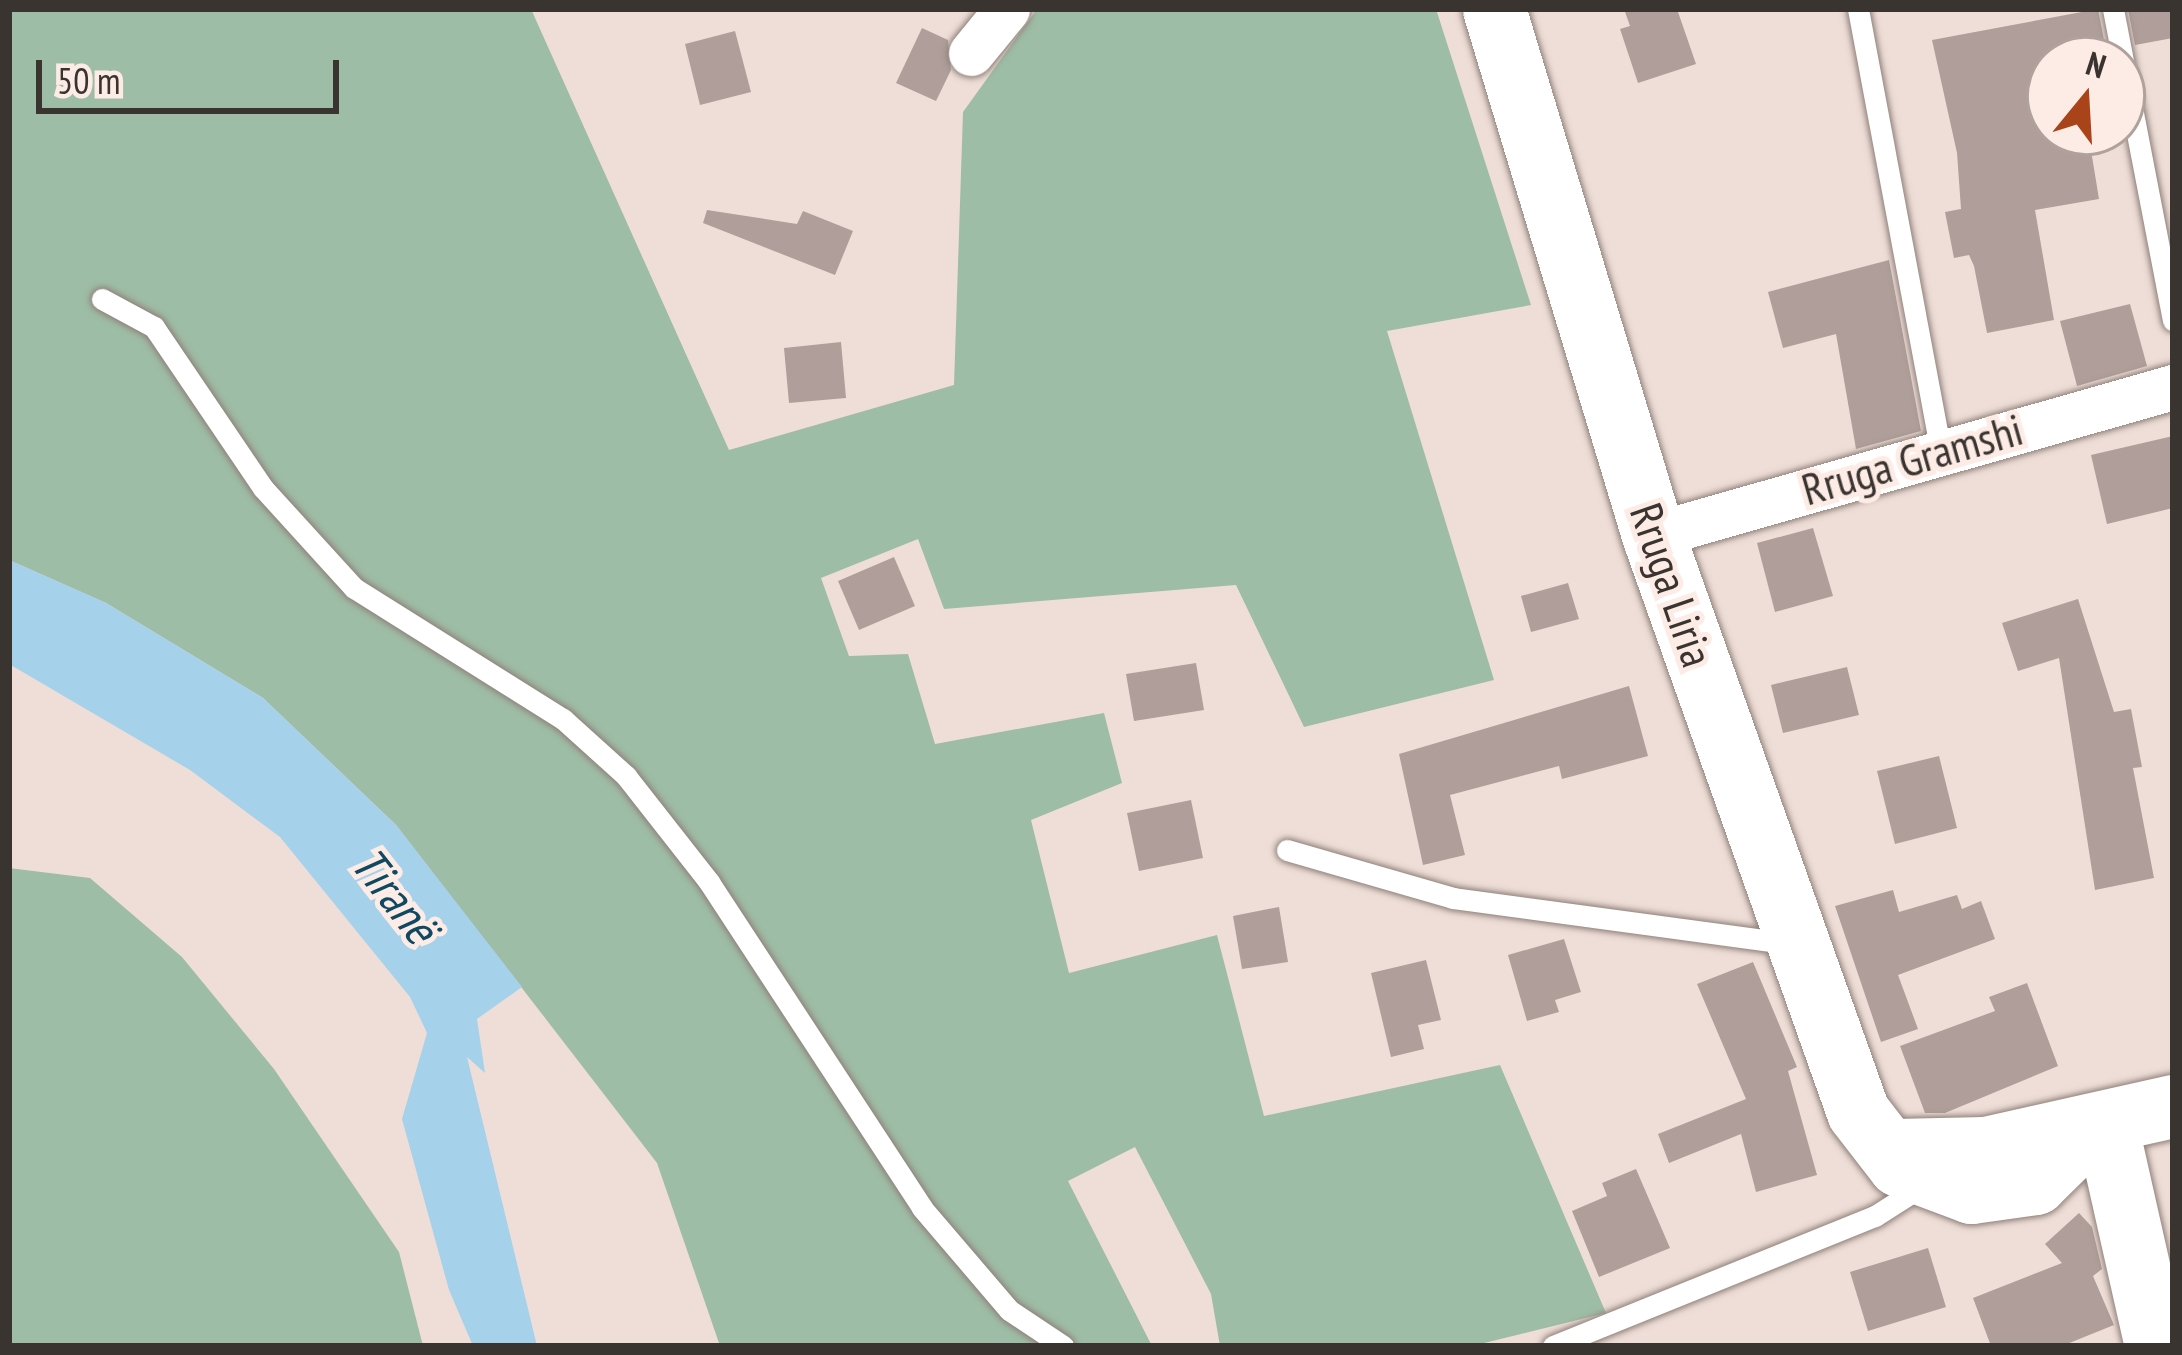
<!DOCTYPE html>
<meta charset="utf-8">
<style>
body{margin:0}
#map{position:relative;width:2182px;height:1355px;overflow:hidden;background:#efded8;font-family:"PT Sans Narrow",sans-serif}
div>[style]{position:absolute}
.green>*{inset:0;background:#9ebda6}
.water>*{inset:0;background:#a5d1ea}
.building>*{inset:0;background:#af9e9a}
.roads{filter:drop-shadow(0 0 3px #8f807a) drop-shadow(0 0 3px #8f807a)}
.lane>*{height:21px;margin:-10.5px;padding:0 10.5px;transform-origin:10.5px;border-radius:10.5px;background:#fff}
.street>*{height:45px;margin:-22.5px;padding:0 22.5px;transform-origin:22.5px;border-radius:22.5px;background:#fff}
.secondary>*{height:63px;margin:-31.5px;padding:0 31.5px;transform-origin:31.5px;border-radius:31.5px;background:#fff}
span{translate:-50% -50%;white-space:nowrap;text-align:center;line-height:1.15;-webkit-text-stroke:10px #fdebe5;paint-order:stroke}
.street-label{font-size:45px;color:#3a3431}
.water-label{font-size:48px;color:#0f4861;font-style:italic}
.frame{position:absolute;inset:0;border:12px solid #3a3431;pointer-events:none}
.north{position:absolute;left:2026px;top:36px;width:120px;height:120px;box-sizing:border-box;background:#fdebe5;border:3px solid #afa29d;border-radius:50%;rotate:18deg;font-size:33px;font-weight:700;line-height:48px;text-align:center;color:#3a3431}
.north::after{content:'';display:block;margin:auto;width:42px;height:54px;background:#a9431a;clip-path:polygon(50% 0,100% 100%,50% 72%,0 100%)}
.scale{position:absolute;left:36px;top:60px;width:303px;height:54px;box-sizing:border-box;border:6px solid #3a3431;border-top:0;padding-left:15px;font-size:36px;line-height:42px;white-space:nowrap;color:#3a3431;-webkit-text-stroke:9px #fdebe5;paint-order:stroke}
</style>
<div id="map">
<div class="green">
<i style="clip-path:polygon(9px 9px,531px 9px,729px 450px,954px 385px,963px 112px,1037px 9px,1436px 9px,1531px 305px,1387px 331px,1494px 680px,1304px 727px,1236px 585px,944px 609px,918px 539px,821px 578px,849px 656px,908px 654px,935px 744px,1104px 713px,1122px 783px,1031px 820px,1069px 973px,1217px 935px,1264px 1116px,1500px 1065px,1606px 1313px,1472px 1346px,1220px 1346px,1211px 1294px,1135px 1147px,1068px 1181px,1152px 1346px,720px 1346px,657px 1163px,396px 825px,263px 698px,106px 603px,9px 560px)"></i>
<i style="clip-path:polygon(9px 868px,90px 878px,182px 957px,274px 1069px,399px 1252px,423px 1346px,9px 1346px)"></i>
</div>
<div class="water">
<i style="clip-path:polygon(9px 560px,106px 603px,263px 698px,396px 825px,522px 987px,477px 1019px,485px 1073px,467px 1057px,537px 1346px,473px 1346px,449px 1290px,402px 1119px,427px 1033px,410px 997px,280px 837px,190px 770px,9px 664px)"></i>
</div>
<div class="building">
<i style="clip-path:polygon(1624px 9px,1677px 9px,1696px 64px,1638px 83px,1620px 29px,1630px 26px)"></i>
<i style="clip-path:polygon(2098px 9px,2106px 50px,2095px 52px,2097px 60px,2050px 60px,2050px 132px,2088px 132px,2099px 199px,2035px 210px,2054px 320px,1987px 333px,1974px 266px,1969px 255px,1954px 258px,1945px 212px,1961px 209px,1957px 153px,1932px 40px)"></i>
<i style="clip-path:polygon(2128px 9px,2173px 9px,2173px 38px,2135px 45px)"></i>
<i style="clip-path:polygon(922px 28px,948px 40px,951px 70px,936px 101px,896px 83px)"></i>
<i style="clip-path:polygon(735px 31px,751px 92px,700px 105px,685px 44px)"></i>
<i style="clip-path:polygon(707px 210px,797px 224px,803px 211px,853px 231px,835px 275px,703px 223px)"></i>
<i style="clip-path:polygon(1889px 260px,1921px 431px,1856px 449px,1836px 334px,1783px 348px,1768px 292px)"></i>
<i style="clip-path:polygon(2130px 304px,2147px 366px,2077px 386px,2060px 321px)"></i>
<i style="clip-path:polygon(841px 342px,846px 398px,789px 403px,784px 348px)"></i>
<i style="clip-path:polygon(2173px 436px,2173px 508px,2107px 524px,2091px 455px)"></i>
<i style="clip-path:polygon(1813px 528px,1833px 596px,1775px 612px,1757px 543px)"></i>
<i style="clip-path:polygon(894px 557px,915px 606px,859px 630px,838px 581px)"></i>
<i style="clip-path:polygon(1568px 583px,1579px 619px,1531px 632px,1521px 596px)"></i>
<i style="clip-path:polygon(2078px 599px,2114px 712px,2131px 709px,2142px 767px,2133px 768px,2154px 878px,2095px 890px,2059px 658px,2018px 671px,2002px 623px)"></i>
<i style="clip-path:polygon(1196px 663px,1204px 710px,1134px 721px,1126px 674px)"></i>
<i style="clip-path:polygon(1847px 667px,1859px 715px,1783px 733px,1771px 685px)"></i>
<i style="clip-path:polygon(1629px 686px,1648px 756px,1562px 779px,1559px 766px,1450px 795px,1465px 855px,1423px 865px,1399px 754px)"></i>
<i style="clip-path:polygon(1939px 756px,1957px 828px,1895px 844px,1877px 771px)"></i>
<i style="clip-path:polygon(1191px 800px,1203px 858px,1139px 871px,1127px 813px)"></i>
<i style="clip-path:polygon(1893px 890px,1899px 912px,1957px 895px,1962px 909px,1981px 901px,1995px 939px,1898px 975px,1918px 1029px,1881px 1042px,1835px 906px)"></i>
<i style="clip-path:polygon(1279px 907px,1288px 962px,1242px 969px,1233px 916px)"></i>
<i style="clip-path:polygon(1564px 939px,1581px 992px,1555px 1000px,1559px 1012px,1527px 1021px,1508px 955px)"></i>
<i style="clip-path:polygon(1426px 960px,1441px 1020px,1418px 1025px,1424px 1049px,1391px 1057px,1371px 973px)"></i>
<i style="clip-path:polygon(1753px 962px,1797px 1067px,1788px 1071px,1817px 1175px,1756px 1192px,1741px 1134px,1669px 1163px,1658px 1134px,1746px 1099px,1697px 984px)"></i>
<i style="clip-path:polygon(2027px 983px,2058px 1066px,1945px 1113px,1925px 1113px,1900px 1046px,1995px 1011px,1989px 997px)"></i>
<i style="clip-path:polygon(1636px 1169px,1670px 1248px,1599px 1277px,1572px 1211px,1607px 1196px,1602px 1183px)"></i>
<i style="clip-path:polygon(2079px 1213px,2092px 1227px,2102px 1269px,2093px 1276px,2114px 1325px,2062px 1346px,1991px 1346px,1973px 1298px,2062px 1263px,2045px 1244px)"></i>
<i style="clip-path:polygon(1928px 1248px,1946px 1307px,1868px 1331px,1850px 1272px)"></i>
</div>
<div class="roads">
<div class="lane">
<i style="left:1858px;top:9px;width:448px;rotate:79.4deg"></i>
<i style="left:2113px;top:9px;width:317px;rotate:79.1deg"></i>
<i style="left:102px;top:299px;width:59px;rotate:28.3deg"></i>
<i style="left:154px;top:327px;width:194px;rotate:55.9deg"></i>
<i style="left:263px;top:488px;width:135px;rotate:47.7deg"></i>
<i style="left:354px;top:588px;width:247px;rotate:32.1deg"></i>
<i style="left:563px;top:719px;width:85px;rotate:42.1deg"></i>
<i style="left:626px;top:776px;width:135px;rotate:51.9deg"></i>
<i style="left:709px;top:882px;width:389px;rotate:56.8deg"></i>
<i style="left:922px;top:1208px;width:134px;rotate:49.5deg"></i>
<i style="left:1009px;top:1310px;width:65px;rotate:33.7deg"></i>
<i style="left:1287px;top:850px;width:173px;rotate:16.1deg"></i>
<i style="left:1453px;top:898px;width:342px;rotate:7.7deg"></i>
<i style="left:1553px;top:1346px;width:347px;rotate:-22deg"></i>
<i style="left:1875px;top:1216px;width:59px;rotate:-32.6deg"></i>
</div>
<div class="street">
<i style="left:971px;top:53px;width:57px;rotate:-50.7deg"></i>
<i style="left:1653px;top:535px;width:541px;rotate:-15.89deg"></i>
</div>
<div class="secondary">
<i style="left:1494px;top:9px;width:550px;rotate:73.18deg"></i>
<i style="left:1653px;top:535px;width:612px;rotate:70.44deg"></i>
<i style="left:1858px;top:1112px;width:67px;rotate:52.3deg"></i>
<i style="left:1899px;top:1165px;width:77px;rotate:20.6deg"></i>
<i style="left:1971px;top:1192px;width:65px;rotate:-8deg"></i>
<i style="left:2035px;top:1183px;width:78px;rotate:-44.5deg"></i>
<i style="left:2106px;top:1124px;width:228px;rotate:77.3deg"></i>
<i style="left:1895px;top:1150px;width:90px;rotate:-1.3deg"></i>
<i style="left:1985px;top:1148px;width:193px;rotate:-12.6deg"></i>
</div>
</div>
<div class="street-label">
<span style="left:1912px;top:459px;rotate:-16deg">Rruga Gramshi</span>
<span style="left:1672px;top:585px;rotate:71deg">Rruga Liria</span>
</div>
<div class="water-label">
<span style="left:395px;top:895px;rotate:52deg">Tiranë</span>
</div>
<div class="frame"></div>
<div class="north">N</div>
<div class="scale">50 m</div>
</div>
